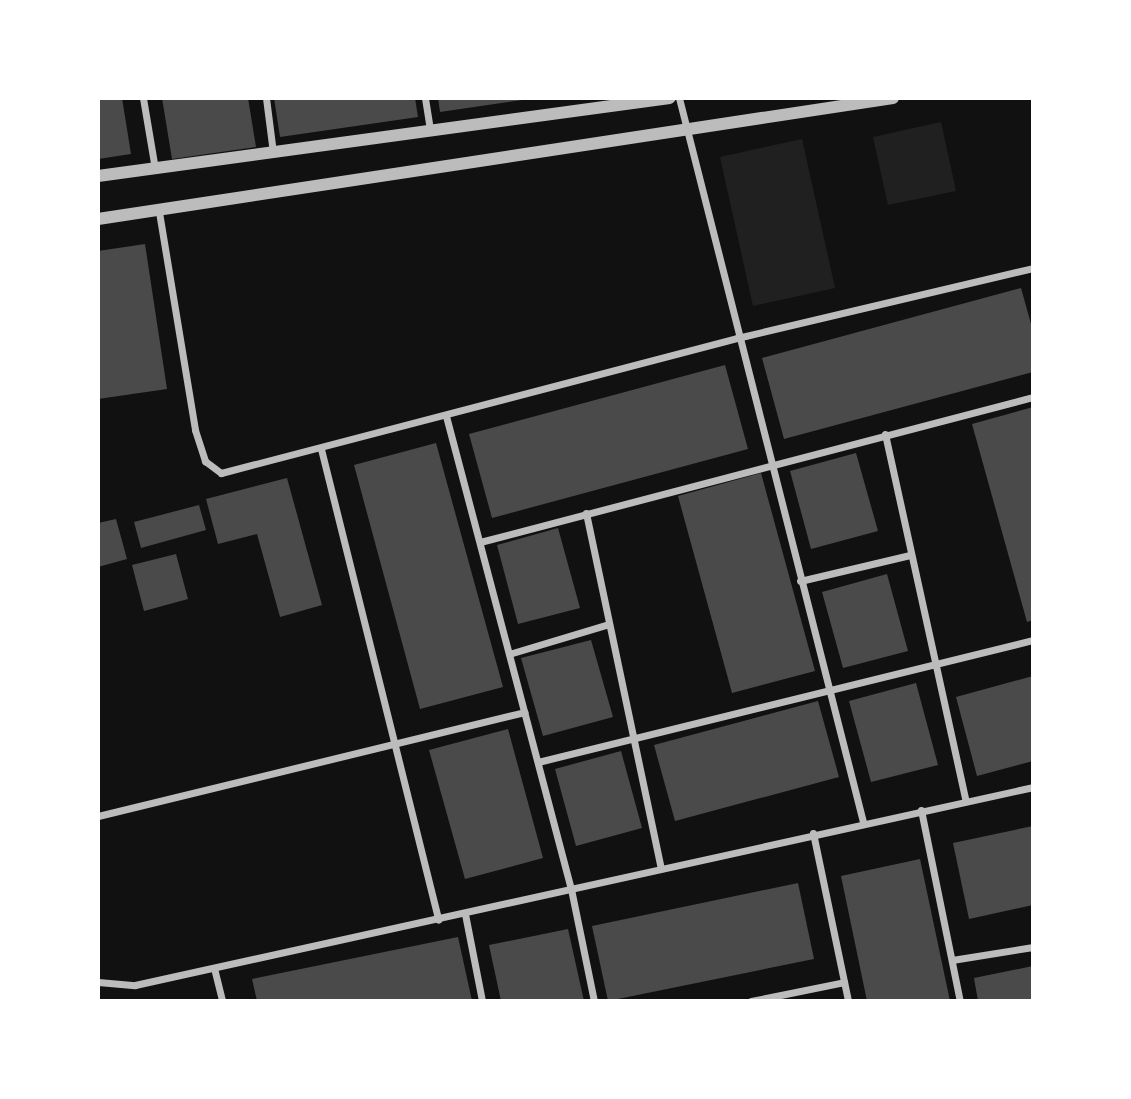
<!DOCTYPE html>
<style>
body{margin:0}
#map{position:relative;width:1131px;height:1099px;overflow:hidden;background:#111;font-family:Ubuntu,sans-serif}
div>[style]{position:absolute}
.green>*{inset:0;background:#202020}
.building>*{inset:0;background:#4a4a4a}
.minor>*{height:7px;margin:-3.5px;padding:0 3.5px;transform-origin:3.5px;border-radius:3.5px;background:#bcbcbc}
.tertiary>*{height:12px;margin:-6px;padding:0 6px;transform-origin:6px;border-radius:6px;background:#bcbcbc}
span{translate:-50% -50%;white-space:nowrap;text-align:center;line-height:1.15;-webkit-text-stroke:6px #fff;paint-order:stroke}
.frame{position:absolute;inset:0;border:100px solid #fff;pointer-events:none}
</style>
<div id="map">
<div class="green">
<i style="clip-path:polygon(941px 122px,956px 191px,888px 205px,873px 137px)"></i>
<i style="clip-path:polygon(802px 139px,835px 288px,753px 306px,720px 157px)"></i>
</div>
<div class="building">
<i style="clip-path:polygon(98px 98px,122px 98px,131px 154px,98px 159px)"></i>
<i style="clip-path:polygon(162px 98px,248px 98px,256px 147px,172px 159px)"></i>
<i style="clip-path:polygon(274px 98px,415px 98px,418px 117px,280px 137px)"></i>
<i style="clip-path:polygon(438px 98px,522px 98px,522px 100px,440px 112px)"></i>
<i style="clip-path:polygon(145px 244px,167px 389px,98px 399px,98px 251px)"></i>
<i style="clip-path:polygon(1021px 288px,1033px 331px,1033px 372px,784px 439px,762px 358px)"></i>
<i style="clip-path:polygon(725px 365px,748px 449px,492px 518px,469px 434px)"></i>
<i style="clip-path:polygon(1033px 407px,1033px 620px,1027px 622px,972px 424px)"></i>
<i style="clip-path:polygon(436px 443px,503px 687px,420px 709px,354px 465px)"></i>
<i style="clip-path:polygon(856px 453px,878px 531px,811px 549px,790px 471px)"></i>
<i style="clip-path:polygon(761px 473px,815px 671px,732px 693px,678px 496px)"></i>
<i style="clip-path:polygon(287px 478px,322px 605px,280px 617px,257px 534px,218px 544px,206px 499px)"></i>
<i style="clip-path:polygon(199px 505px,206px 530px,141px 548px,134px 522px)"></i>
<i style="clip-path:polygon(116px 519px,127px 559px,98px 567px,98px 523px)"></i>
<i style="clip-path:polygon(558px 528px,580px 608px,518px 624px,497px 545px)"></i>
<i style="clip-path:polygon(176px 554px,188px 599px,144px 611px,132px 565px)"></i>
<i style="clip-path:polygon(887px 574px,908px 651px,843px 668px,822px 592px)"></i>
<i style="clip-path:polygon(591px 640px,613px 717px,543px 736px,521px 658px)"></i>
<i style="clip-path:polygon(1033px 676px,1033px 761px,977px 776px,956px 697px)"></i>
<i style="clip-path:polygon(916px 683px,938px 765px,871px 782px,849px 701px)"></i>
<i style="clip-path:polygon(818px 701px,839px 777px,675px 821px,654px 745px)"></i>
<i style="clip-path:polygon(508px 729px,543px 858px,465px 879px,429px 750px)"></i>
<i style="clip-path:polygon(621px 751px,642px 828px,576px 846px,555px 769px)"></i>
<i style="clip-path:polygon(1033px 826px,1033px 905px,969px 919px,953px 843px)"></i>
<i style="clip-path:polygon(920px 859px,950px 1001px,867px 1001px,841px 876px)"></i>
<i style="clip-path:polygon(798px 883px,814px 959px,608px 1001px,592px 926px)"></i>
<i style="clip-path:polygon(568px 929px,584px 1001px,501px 1001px,489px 945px)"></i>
<i style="clip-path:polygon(458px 937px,472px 1001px,257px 1001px,252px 979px)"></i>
<i style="clip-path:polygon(1033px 966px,1033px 1001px,978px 1001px,974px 978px)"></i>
</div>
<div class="minor">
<i style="left:143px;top:98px;width:72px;rotate:80.4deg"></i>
<i style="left:266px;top:98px;width:55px;rotate:82.7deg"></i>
<i style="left:425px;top:98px;width:33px;rotate:81deg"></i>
<i style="left:679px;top:98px;width:747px;rotate:75.74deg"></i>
<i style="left:159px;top:212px;width:221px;rotate:80.6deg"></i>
<i style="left:195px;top:430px;width:33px;rotate:72deg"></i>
<i style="left:205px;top:461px;width:20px;rotate:37deg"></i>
<i style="left:221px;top:473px;width:533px;rotate:-14.66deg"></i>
<i style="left:737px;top:338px;width:304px;rotate:-13.3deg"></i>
<i style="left:446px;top:416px;width:489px;rotate:75.2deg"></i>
<i style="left:571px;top:889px;width:114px;rotate:78.4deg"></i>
<i style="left:885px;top:434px;width:376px;rotate:77.6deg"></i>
<i style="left:321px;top:449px;width:485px;rotate:76deg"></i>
<i style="left:586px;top:513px;width:363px;rotate:78.1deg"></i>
<i style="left:480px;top:542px;width:572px;rotate:-14.69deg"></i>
<i style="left:800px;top:581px;width:113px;rotate:-13.3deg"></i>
<i style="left:509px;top:654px;width:104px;rotate:-16.7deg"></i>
<i style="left:538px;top:762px;width:510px;rotate:-13.85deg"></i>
<i style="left:921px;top:810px;width:195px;rotate:78.5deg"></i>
<i style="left:98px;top:816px;width:439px;rotate:-13.7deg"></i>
<i style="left:813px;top:833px;width:172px;rotate:78.2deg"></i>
<i style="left:465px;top:914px;width:89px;rotate:78.9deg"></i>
<i style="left:952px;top:960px;width:82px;rotate:-9.1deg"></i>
<i style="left:214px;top:968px;width:34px;rotate:76deg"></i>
<i style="left:98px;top:982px;width:37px;rotate:5deg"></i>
<i style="left:135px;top:985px;width:920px;rotate:-12.43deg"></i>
<i style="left:751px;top:1001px;width:95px;rotate:-11.5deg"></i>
</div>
<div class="tertiary">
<i style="left:98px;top:176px;width:577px;rotate:-7.77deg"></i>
<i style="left:98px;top:219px;width:804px;rotate:-8.65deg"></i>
</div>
<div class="frame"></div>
</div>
